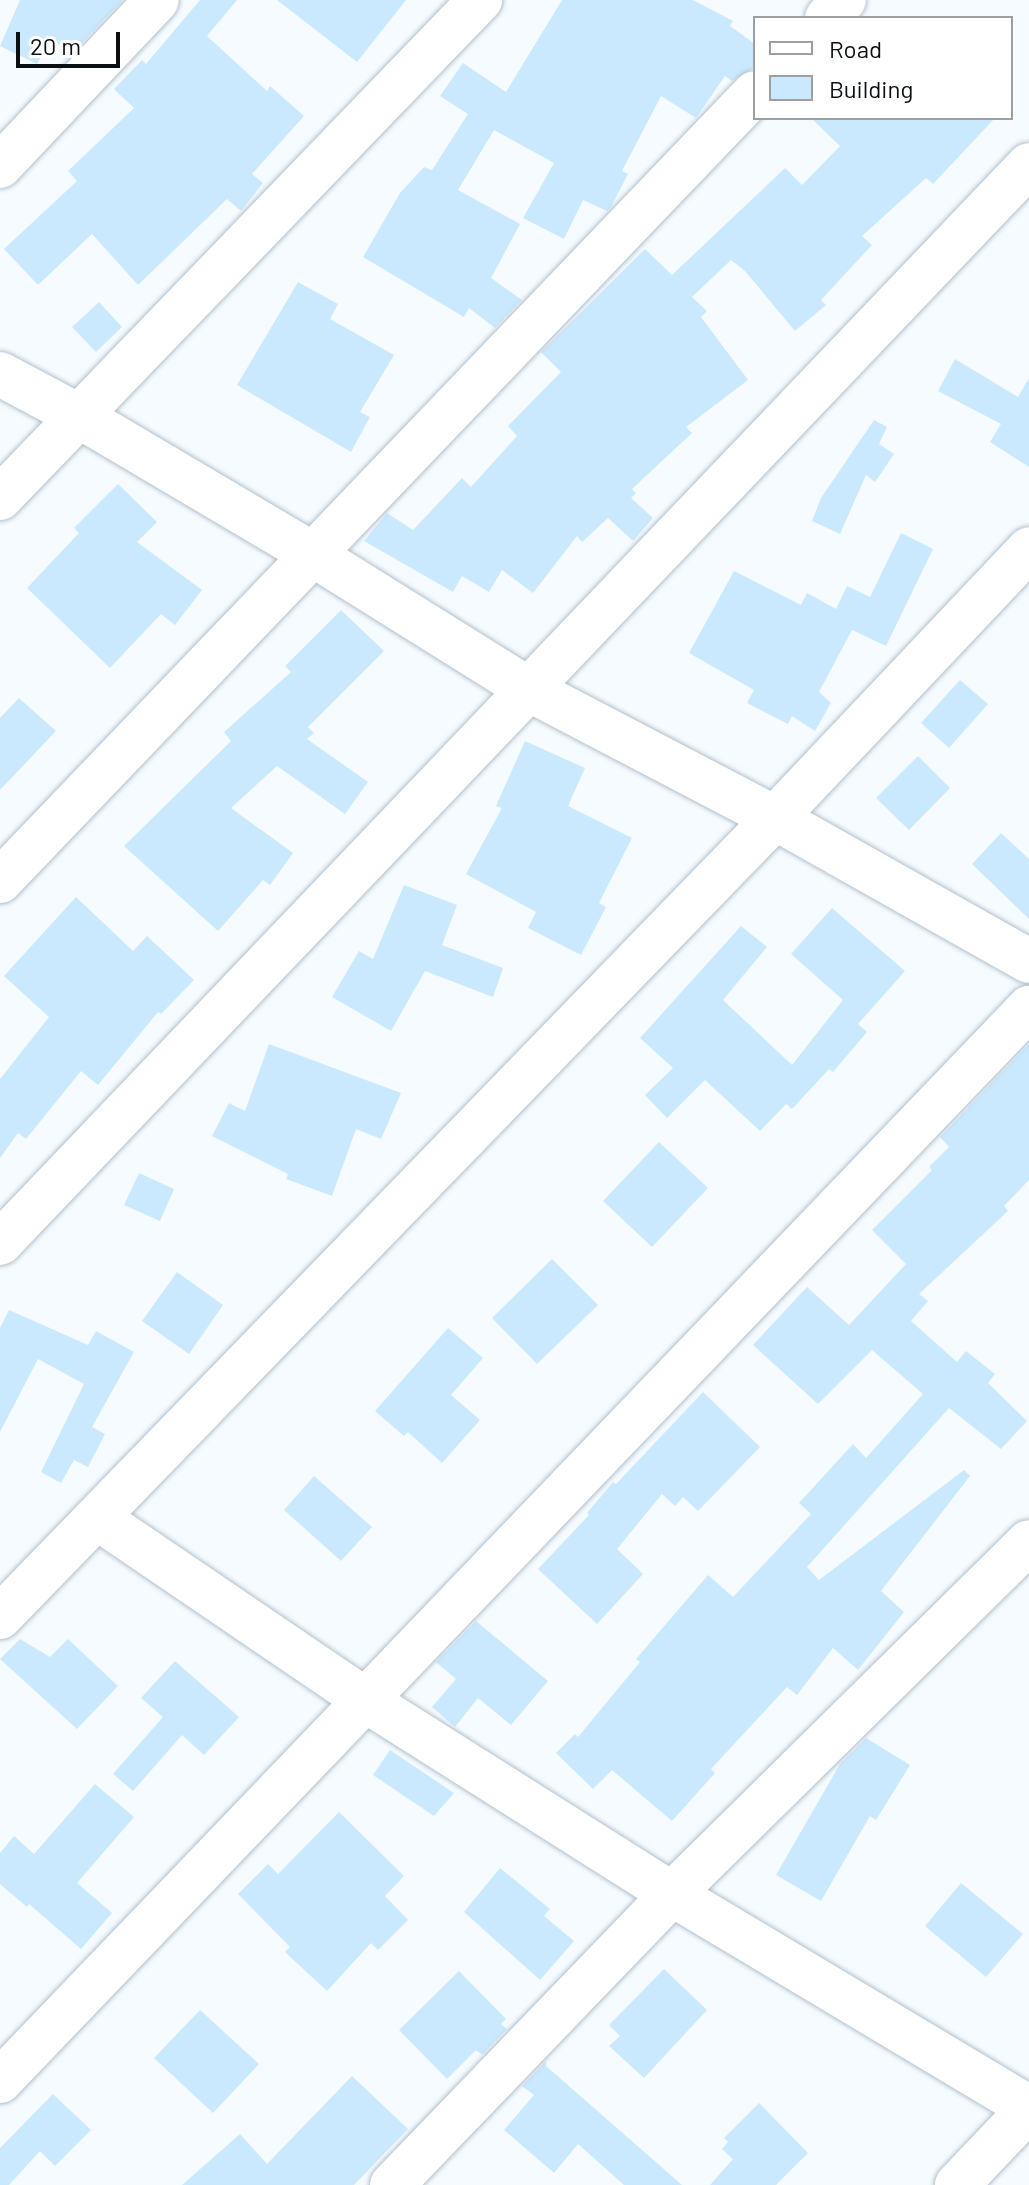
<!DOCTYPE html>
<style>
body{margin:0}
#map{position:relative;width:1029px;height:2185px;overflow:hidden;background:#f5fbff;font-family:Barlow,sans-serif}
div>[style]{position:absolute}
.building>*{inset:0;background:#cae9fe}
.roads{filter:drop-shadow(0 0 2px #b3c0ca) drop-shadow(0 0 2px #b3c0ca)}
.minor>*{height:44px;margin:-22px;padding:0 22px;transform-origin:22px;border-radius:22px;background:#fff}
span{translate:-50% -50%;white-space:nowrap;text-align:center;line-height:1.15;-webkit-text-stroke:6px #fff;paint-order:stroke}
.legend{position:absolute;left:753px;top:16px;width:260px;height:104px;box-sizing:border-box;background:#fff;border:2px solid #9d9fa0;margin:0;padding:10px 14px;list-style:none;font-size:24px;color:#0b0f12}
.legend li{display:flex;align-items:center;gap:16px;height:40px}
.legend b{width:40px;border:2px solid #9d9fa0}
.scale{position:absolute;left:16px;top:32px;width:104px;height:36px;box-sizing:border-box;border:4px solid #0b0f12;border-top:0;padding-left:10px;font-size:24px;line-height:28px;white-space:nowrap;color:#0b0f12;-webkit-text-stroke:6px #fff;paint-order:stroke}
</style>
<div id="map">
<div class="building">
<i style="clip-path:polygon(20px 0,123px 0,74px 51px,50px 40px,37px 64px,0 46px)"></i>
<i style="clip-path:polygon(200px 0,237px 0,207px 36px,267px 91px,270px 86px,304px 116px,252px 174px,263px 183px,241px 211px,227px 199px,138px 285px,92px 234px,38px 285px,4px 249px,77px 181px,68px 171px,134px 108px,114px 89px,142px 60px,146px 64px)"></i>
<i style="clip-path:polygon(277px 0,406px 0,357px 62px)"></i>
<i style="clip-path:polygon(562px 0,693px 0,733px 21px,730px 26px,755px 44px,755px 67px,732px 81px,725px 76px,696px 118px,661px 96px,622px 171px,628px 174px,611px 207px,607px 211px,583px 200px,564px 239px,523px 218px,554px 163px,494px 130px,458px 190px,520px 224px,491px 278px,522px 300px,495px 328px,469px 308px,464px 317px,363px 257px,400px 193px,424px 167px,432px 170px,468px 114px,440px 96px,463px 63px,506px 92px)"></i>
<i style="clip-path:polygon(811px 118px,995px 118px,933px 184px,926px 178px,862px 236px,872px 245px,821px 300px,826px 305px,795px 331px,745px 271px,731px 260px,692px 297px,707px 311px,701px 317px,748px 380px,686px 427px,692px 433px,632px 489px,636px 493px,631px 498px,653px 518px,633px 541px,608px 518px,582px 542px,577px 536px,533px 593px,502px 570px,489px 592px,462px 576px,453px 592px,364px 541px,387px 513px,413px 530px,462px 478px,471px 487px,517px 436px,508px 426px,561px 372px,541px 352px,645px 249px,672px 275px,785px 168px,802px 185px,840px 146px)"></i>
<i style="clip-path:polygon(298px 282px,338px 304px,330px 319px,394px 355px,360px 412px,370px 417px,351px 452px,237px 385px)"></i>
<i style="clip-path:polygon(99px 302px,122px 327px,96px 352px,72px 327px)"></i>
<i style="clip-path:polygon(955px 359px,1018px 397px,1029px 378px,1029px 467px,990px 442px,1001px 424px,938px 391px)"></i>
<i style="clip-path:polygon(874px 420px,887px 427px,879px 444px,894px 454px,875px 482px,866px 475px,840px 534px,812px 521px,821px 498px)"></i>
<i style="clip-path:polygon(118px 484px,157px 522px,137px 542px,202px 590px,175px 625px,161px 614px,110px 668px,27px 588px,79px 533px,74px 528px)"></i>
<i style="clip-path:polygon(901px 533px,933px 549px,886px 646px,852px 630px,819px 692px,831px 703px,815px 731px,792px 716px,788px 724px,747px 703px,754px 690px,689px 653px,734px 571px,801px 605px,807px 593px,836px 609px,847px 586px,870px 597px)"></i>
<i style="clip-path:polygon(341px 610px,384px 651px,308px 727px,314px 733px,307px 739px,368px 782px,345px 814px,277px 766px,231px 808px,293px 853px,270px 885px,263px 880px,218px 931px,124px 846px,231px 741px,224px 732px,291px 672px,285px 666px)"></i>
<i style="clip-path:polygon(960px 680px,988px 704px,949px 748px,921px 723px)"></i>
<i style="clip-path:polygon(19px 698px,56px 731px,0 790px,0 718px)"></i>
<i style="clip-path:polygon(525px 741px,585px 768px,568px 806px,632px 838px,599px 903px,606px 907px,581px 955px,528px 928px,536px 912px,466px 874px,502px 808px,496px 806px)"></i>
<i style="clip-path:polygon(918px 756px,950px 788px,909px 830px,876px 798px)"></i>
<i style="clip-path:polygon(1001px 833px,1029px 859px,1029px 919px,972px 864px)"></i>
<i style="clip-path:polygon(404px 885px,457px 905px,442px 945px,503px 968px,493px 997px,425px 971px,391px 1031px,332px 997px,359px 951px,373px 959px)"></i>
<i style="clip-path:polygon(76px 897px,133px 951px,147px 936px,194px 980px,161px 1014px,158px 1012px,98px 1085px,81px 1071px,26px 1139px,18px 1133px,0 1158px,0 1079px,49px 1017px,4px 976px)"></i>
<i style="clip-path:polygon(832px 908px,905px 971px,858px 1024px,867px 1032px,833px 1072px,829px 1069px,792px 1109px,786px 1104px,760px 1131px,705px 1080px,667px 1118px,645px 1095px,673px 1068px,640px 1038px,741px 926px,767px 947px,723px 1000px,792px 1065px,843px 1000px,791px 954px)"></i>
<i style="clip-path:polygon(269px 1044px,401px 1093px,381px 1139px,356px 1129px,332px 1196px,286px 1179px,288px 1174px,212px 1136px,229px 1103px,245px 1111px)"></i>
<i style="clip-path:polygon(1029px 1044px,1029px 1180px,1004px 1206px,1008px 1211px,919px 1294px,928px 1301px,911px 1321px,957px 1362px,966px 1351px,995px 1374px,988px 1383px,1027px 1421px,1001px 1449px,949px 1408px,807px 1567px,819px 1580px,964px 1470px,970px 1476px,881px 1591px,904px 1612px,858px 1670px,833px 1648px,797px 1695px,787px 1687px,711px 1769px,715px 1773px,672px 1821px,612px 1770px,593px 1789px,556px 1753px,575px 1734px,578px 1737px,640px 1662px,636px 1659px,708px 1575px,733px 1597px,811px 1514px,799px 1503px,853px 1444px,866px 1458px,923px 1394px,872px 1350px,818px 1404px,753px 1345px,807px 1287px,849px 1325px,906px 1264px,872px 1230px,932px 1170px,929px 1167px,949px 1147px,940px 1137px)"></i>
<i style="clip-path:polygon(659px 1142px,708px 1188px,652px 1247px,603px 1201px)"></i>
<i style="clip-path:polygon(139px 1173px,174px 1189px,160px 1221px,124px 1205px)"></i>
<i style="clip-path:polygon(552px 1259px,598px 1305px,537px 1364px,492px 1318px)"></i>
<i style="clip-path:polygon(177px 1272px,223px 1305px,189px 1354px,142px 1321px)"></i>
<i style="clip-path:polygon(9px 1310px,88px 1345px,96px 1331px,134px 1352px,92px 1427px,105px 1434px,88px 1467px,74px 1460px,61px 1483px,41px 1472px,84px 1384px,38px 1359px,0 1432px,0 1328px)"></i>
<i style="clip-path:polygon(448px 1328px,483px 1358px,451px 1395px,480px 1420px,442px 1463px,408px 1432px,404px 1436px,375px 1411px)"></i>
<i style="clip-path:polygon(703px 1392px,760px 1447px,698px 1511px,683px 1497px,675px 1506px,662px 1494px,617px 1549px,643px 1574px,597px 1624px,538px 1569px,589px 1515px,587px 1513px,613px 1482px,616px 1484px)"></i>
<i style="clip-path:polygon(314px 1476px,372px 1527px,341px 1561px,284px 1510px)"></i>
<i style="clip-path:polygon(476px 1621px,548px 1681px,511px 1725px,478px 1698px,455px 1727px,432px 1707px,456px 1679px,436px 1662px)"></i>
<i style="clip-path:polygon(20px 1639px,50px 1657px,68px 1639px,118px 1686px,77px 1729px,0 1659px)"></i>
<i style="clip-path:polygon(175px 1661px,239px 1717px,204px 1755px,182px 1735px,133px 1791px,113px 1774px,163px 1717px,141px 1698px)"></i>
<i style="clip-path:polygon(866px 1738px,910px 1765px,876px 1820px,870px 1816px,821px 1901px,776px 1875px,840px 1764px)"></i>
<i style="clip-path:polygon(390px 1750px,454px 1793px,434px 1816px,373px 1775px)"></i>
<i style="clip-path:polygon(95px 1784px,134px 1817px,77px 1883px,112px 1913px,81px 1949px,29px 1904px,27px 1907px,0 1884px,0 1853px,14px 1836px,34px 1854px)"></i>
<i style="clip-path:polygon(339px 1812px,404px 1876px,385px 1896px,408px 1920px,378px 1950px,371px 1943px,327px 1991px,285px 1952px,290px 1947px,238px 1894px,268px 1864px,278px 1874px)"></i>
<i style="clip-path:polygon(500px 1868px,550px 1909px,544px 1916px,574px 1941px,540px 1980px,464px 1912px)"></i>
<i style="clip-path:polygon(961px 1883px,1023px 1934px,986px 1977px,925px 1926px)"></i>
<i style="clip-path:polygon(664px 1969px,707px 2010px,644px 2078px,609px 2046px,620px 2036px,609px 2025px)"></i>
<i style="clip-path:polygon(459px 1971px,506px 2019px,501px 2024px,507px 2029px,482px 2055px,476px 2050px,447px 2079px,399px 2030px)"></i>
<i style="clip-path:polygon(200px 2010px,259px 2064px,213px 2113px,154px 2058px)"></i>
<i style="clip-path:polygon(546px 2061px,546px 2066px,682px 2185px,624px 2185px,578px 2144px,554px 2173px,504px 2130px,534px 2095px,522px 2086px)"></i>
<i style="clip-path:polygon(352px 2076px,408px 2129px,354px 2185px,182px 2185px,240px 2134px,267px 2164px)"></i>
<i style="clip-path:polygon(53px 2094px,91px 2130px,55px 2166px,40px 2151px,9px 2185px,0 2185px,0 2148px)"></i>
<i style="clip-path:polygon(759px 2103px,808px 2153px,776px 2185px,710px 2185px,733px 2159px,722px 2149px,728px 2142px,724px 2138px)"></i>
</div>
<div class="roads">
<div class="minor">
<i style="left:827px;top:18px;width:25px;rotate:-47deg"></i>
<i style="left:0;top:166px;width:228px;rotate:-46.6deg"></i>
<i style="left:0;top:374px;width:89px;rotate:28deg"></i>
<i style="left:79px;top:416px;width:271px;rotate:30.6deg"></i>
<i style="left:312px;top:554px;width:257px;rotate:32deg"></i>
<i style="left:530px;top:690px;width:276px;rotate:27.6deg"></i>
<i style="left:775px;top:818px;width:291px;rotate:29.4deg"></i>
<i style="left:0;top:498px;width:692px;rotate:-46.05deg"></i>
<i style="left:0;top:881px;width:1091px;rotate:-46.23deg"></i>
<i style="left:0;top:1243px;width:1490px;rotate:-46.33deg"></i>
<i style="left:99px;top:1519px;width:322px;rotate:34.2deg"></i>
<i style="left:365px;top:1700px;width:363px;rotate:32.3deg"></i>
<i style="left:672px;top:1894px;width:416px;rotate:30.9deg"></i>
<i style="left:0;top:1617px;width:1113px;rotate:-45.87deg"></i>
<i style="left:775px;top:818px;width:370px;rotate:-46.6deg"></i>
<i style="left:0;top:2081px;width:1487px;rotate:-46.2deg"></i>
<i style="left:392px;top:2185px;width:404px;rotate:-46.1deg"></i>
<i style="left:672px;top:1894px;width:501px;rotate:-44.6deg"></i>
<i style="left:957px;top:2185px;width:105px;rotate:-46.5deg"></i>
</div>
</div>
<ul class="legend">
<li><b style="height:10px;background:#fff"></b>Road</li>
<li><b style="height:22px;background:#cae9fe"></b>Building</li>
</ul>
<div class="scale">20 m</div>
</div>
